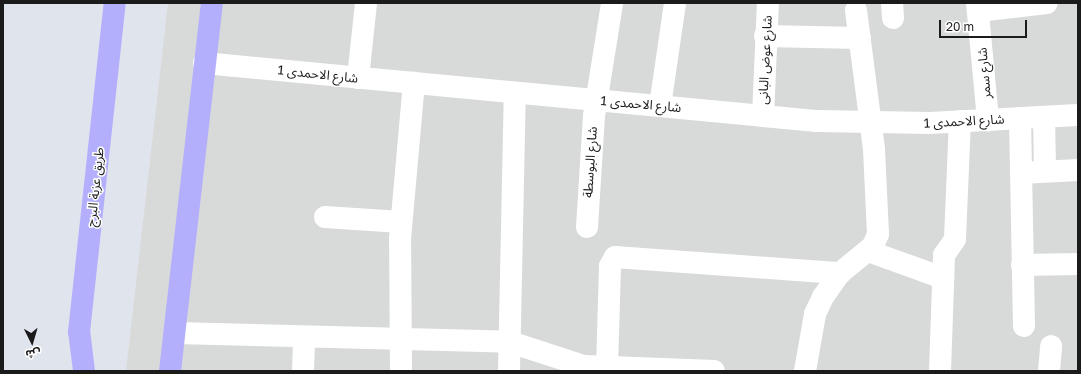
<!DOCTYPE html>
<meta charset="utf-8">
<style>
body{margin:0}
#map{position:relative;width:1081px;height:374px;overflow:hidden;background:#e0e4ed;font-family:"Golos Text","Noto Sans Arabic",sans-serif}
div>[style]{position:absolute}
.residential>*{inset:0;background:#d8d9d9}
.street>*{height:22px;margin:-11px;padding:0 11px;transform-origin:11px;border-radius:11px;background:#fff}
.secondary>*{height:22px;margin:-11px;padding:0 11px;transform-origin:11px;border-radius:11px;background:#b4affc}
span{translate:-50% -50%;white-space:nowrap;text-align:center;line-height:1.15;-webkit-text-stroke:3px #fff;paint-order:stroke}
.street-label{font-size:13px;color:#1b1b1b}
.frame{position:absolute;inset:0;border:4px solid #1b1b1b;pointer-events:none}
.north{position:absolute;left:12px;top:322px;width:40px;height:40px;-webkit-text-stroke:3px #fff;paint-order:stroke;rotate:175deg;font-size:11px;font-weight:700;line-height:16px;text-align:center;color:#1b1b1b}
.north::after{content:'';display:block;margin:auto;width:14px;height:18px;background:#1b1b1b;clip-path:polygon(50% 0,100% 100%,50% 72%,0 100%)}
.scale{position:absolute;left:939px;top:20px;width:88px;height:18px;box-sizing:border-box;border:2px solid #1b1b1b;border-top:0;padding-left:5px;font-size:12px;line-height:14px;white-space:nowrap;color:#1b1b1b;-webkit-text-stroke:3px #fff;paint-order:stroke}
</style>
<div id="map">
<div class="residential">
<i style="clip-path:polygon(168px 3px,1078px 3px,1078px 371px,126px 371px)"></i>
</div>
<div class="street">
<i style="left:892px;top:3px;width:15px;rotate:86deg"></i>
<i style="left:977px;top:3px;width:118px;rotate:84.6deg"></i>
<i style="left:978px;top:11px;width:69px;rotate:-6.6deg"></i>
<i style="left:765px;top:36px;width:95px;rotate:1.2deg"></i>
<i style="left:204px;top:63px;width:616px;rotate:5.41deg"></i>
<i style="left:817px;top:121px;width:113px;rotate:1deg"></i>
<i style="left:930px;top:123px;width:148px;rotate:-3.1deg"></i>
<i style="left:358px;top:78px;width:75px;rotate:-83.9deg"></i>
<i style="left:660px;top:106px;width:104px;rotate:-81.7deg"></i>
<i style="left:763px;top:116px;width:113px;rotate:-87.5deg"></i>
<i style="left:1044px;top:117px;width:54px;rotate:88.9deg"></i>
<i style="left:1020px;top:118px;width:208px;rotate:88.9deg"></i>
<i style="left:1021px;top:173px;width:57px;rotate:-3deg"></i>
<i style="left:325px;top:217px;width:76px;rotate:3.8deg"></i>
<i style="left:587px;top:227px;width:111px;rotate:-86.4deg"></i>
<i style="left:594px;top:116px;width:114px;rotate:-80.9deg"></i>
<i style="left:868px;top:251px;width:80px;rotate:19.8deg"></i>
<i style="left:1022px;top:265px;width:56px;rotate:-1deg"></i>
<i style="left:175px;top:333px;width:335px;rotate:1.5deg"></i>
<i style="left:510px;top:342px;width:78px;rotate:18deg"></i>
<i style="left:584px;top:366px;width:130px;rotate:2.2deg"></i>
<i style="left:607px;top:368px;width:102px;rotate:-88.3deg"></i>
<i style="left:610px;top:266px;width:10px;rotate:-61deg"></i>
<i style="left:615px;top:257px;width:226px;rotate:4.1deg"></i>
<i style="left:303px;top:371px;width:34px;rotate:-88deg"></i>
<i style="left:401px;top:371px;width:132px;rotate:-90.4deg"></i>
<i style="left:400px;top:239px;width:157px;rotate:-84.9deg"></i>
<i style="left:509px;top:371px;width:278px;rotate:-88.8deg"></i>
<i style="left:805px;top:371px;width:58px;rotate:-80deg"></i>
<i style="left:815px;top:314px;width:19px;rotate:-65deg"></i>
<i style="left:823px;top:297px;width:29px;rotate:-55deg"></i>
<i style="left:840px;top:273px;width:43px;rotate:-39.3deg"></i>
<i style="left:873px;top:246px;width:13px;rotate:-67deg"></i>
<i style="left:878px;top:234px;width:85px;rotate:-92.7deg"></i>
<i style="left:874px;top:149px;width:140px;rotate:-97.4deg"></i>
<i style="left:940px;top:371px;width:116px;rotate:-88deg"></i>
<i style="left:944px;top:255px;width:19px;rotate:-55deg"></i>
<i style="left:955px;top:239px;width:118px;rotate:-87.6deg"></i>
<i style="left:1049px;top:371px;width:25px;rotate:-85deg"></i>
</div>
<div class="secondary">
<i style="left:84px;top:371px;width:39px;rotate:-97deg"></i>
<i style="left:79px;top:332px;width:331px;rotate:-83.8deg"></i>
<i style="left:170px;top:371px;width:370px;rotate:-83.5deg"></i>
</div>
<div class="street-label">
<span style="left:765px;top:60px;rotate:-87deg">شارع عوض البانى</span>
<span style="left:984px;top:73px;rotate:-95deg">شارع سمر</span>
<span style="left:318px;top:74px;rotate:6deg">شارع الاحمدى 1</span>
<span style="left:641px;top:104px;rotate:5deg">شارع الاحمدى 1</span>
<span style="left:964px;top:121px;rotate:-3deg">شارع الاحمدى 1</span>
<span style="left:590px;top:162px;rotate:-86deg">شارع البوسطة</span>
<span style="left:95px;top:187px;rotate:-84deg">طريق عزبة البرج</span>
</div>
<div class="frame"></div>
<div class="north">ش</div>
<div class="scale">20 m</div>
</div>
